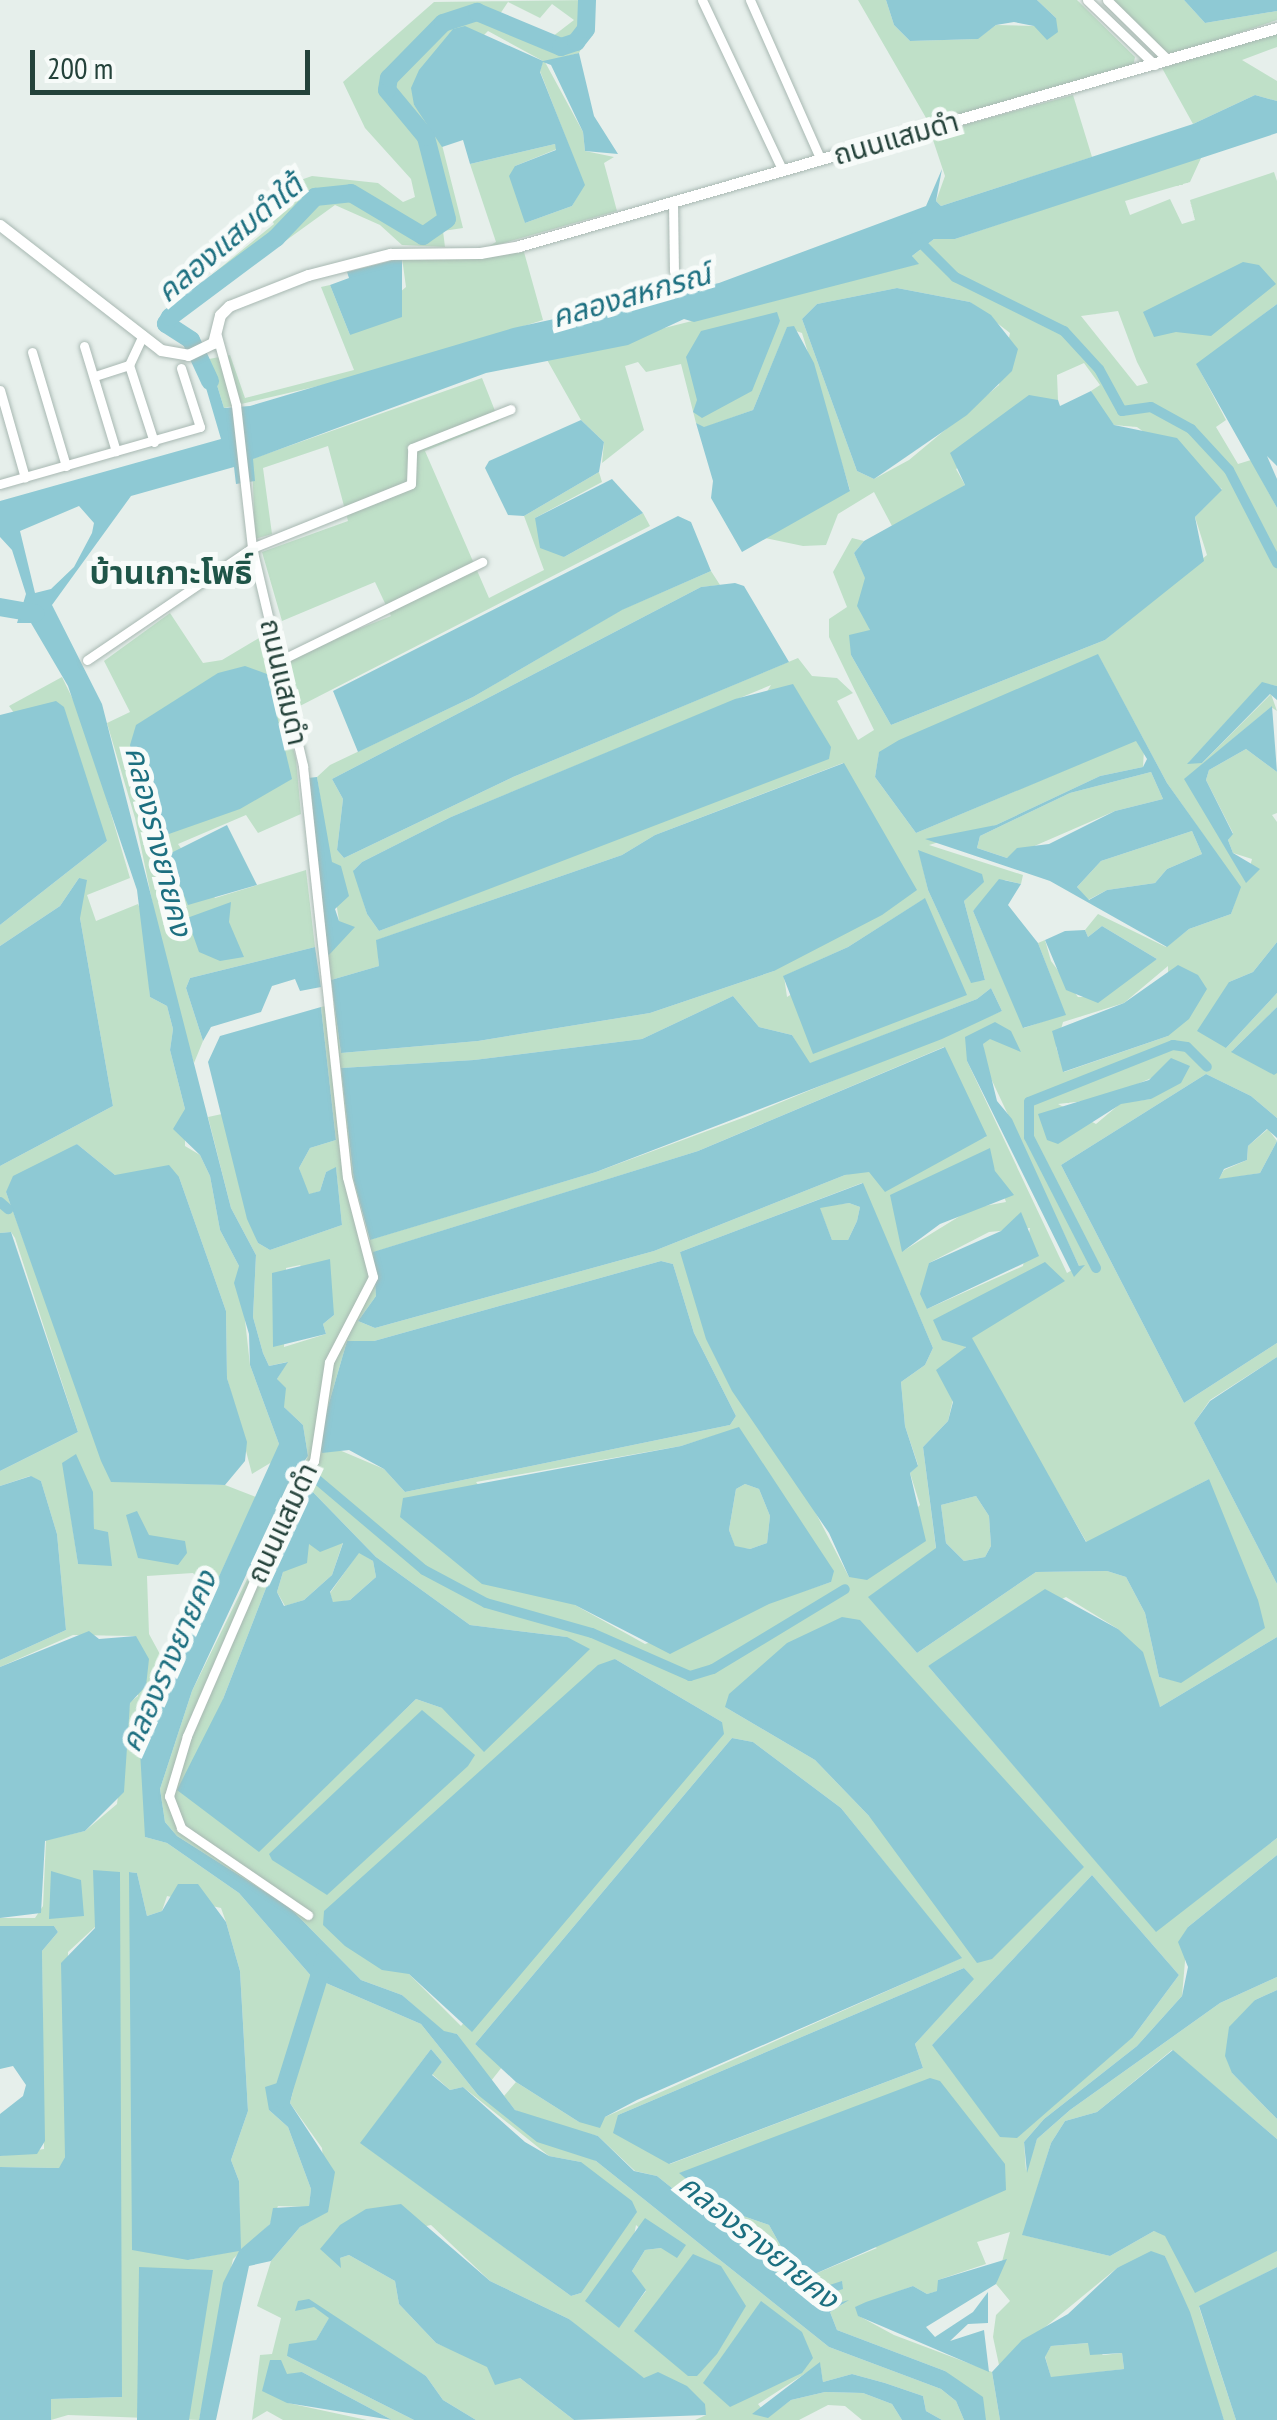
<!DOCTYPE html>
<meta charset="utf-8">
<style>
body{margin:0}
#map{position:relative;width:1277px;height:2420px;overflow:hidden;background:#e6efeb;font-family:"PT Sans Narrow","Noto Sans Thai",sans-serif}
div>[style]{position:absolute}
.green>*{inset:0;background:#bfe0c8}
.water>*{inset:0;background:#8ec9d4}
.canal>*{height:10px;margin:-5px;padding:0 5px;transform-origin:5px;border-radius:5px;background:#8ec9d4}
.river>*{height:18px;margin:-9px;padding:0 9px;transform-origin:9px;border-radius:9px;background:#8ec9d4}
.roads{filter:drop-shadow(0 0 2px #a8b8b2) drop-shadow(0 0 2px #a8b8b2)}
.minor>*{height:9px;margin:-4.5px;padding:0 4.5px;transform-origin:4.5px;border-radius:4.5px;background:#fff}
.tertiary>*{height:11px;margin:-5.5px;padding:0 5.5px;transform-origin:5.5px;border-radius:5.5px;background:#fff}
span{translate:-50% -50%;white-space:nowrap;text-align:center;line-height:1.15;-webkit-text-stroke:10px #f7fbf9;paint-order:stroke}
.street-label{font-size:28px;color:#24423a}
.water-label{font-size:30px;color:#1c6f80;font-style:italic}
.quarter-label{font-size:32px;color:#1f5548;font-weight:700}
.scale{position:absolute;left:30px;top:50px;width:280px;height:45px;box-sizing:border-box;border:5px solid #24423a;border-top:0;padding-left:12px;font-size:30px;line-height:35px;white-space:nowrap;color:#24423a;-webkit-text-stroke:8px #f7fbf9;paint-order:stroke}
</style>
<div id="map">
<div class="green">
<i style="clip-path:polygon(evenodd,592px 0,592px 28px,579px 53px,545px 62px,583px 132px,585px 151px,614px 157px,604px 163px,617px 211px,486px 248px,496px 242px,470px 164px,555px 144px,557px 149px,515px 166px,525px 223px,572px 206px,584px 185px,540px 71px,543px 61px,488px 31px,414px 105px,440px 137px,463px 228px,443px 231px,445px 247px,402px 245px,380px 225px,335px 205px,176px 320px,170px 309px,274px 224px,262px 201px,286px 185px,312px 176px,378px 183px,403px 202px,415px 197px,411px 179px,365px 128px,343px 82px,434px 2px,592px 0,508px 2px,540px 18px,552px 4px,574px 20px,548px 40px,498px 17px,508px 2px)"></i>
<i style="clip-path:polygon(858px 0,886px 0,894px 25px,910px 41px,977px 39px,996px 25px,1034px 26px,1056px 18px,1037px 0,1077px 0,1135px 57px,1133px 67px,929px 123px)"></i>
<i style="clip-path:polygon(1113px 0,1184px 0,1205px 23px,1277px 11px,1277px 20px,1176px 54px,1165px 52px)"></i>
<i style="clip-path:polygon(1277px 32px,1277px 47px,1242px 60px,1277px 81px,1277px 101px,1255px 95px,1193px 124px,1162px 68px)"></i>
<i style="clip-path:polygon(1073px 95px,1092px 157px,941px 206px,936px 201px,945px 176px,931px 134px)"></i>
<i style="clip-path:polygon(evenodd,1202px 156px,1190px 182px,1125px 201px,1130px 215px,1170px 199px,1182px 224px,1195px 220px,1190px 200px,1274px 172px,1277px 181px,1277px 304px,1197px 365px,1226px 420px,1216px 427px,1238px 464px,1251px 460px,1277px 508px,1277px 686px,1262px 683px,1189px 762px,1202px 763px,1271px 694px,1277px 711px,1271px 707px,1185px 779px,1246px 882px,1252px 859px,1233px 853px,1228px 840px,1233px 833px,1206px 780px,1209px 770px,1246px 749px,1277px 772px,1277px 813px,1272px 815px,1277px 822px,1277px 942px,1253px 972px,1229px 982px,1226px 1048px,1277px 993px,1277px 1007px,1232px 1051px,1277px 1073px,1277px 1118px,1251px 1096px,1206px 1074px,1061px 1165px,1184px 1403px,1277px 1343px,1277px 1357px,1210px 1400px,1194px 1423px,1277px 1584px,1277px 1637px,1160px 1707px,1118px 1629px,1066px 1597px,928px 1666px,1156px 1931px,1277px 1838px,1277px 1855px,1188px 1927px,1182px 1996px,1137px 2046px,1044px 2119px,1024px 2142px,1026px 2171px,1037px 2139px,1070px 2110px,1220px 2003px,1277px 1977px,1277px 1990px,1255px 2000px,1232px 2073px,1277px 2119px,1277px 2139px,1172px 2050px,1097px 2112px,1065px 2121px,1051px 2143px,1023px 2235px,1110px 2256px,1154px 2231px,1277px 2251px,1277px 2267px,1199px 2307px,1236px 2420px,1224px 2420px,1165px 2256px,1117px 2268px,999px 2365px,993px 2337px,996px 2315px,1010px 2301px,996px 2284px,1010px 2232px,977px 2242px,986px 2264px,938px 2280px,938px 2291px,927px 2294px,913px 2286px,856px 2307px,859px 2316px,894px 2335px,992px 2372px,1000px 2420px,986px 2420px,945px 2371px,837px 2330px,830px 2312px,843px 2304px,818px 2304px,818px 2296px,843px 2283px,817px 2289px,810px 2276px,877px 2248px,715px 2161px,680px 2173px,723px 2209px,769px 2225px,783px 2250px,785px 2281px,762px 2256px,758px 2241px,732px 2230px,731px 2223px,718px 2225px,657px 2176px,635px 2171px,598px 2136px,542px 2123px,515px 2110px,504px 2096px,516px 2082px,579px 2122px,605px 2117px,961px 1958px,841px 1808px,753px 1742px,732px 1738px,475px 2044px,502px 2067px,491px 2081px,457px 2034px,444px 2032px,402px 1995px,361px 1980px,289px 1907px,177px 1836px,165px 1822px,160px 1789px,192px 1691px,308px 1456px,303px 1425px,284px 1407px,277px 1379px,287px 1362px,269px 1366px,263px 1353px,253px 1317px,256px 1255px,231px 1208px,208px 1117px,222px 1114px,258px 1243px,270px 1250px,342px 1225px,336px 1168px,326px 1172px,320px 1191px,308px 1195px,299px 1168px,310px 1148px,336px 1140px,321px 1007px,334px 1004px,341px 1053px,478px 1041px,650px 1013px,774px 971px,843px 763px,655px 835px,622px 855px,377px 940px,379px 966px,331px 980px,328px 956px,339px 939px,339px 921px,317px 777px,330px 765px,473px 697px,621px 610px,711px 571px,720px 585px,701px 587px,332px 779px,343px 799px,337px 850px,344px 858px,513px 777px,798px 658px,812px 676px,837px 678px,853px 693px,837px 701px,858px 740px,874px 730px,829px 637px,829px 619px,847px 607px,833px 572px,852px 538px,864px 541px,854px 553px,865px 577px,870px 631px,851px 655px,891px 725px,1105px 640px,1207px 555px,1195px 517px,1222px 489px,1137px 427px,1114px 425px,1102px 413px,1091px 391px,1100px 385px,1084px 363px,1057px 375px,1058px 400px,956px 469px,965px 485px,932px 508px,892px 526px,874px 492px,838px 514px,826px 545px,803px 546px,765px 538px,850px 490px,802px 333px,787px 328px,753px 410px,703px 428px,696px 423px,681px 364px,646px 372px,638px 362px,625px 366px,644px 430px,602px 463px,604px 442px,581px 420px,546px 358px,917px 264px,912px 256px,934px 239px,955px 239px,1202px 156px,897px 288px,970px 302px,1010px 333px,999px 385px,909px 460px,874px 479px,857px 471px,802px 319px,817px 304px,897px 288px,1202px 156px,1118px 311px,1137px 362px,1148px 383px,1137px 386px,1081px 316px,1118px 311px,1202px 156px,780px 321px,775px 329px,697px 400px,702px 335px,780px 321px,1202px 156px,1098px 655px,1167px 783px,1240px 887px,1231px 914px,1189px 929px,1166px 947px,1098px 914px,1085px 930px,1088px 937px,1102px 926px,1157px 959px,1088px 997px,1078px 997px,1051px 961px,1045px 940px,1038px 943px,1065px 1014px,1024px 1028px,973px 911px,1005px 880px,1021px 884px,1023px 875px,929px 845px,996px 825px,1100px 776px,1143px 767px,1144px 750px,1136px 740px,916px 833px,875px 777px,879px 753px,1098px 655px,1202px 156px,771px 685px,698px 807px,379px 931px,367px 914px,354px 870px,362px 862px,451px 817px,771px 685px,1202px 156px,919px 851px,970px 894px,964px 901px,985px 980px,971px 982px,928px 890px,919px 851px,1202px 156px,924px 899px,929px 909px,787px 997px,784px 976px,848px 947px,924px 899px,1202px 156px,1168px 966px,1168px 1036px,1064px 1072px,1056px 1047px,1063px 1022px,1124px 1003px,1168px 966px,1202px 156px,991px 988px,1002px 1011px,745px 1117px,596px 1172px,369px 1240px,354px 1181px,341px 1068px,474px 1060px,642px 1039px,733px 996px,759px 1027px,792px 1035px,809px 1064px,977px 999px,991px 988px,1202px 156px,995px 1022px,983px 1044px,987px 1070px,1079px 1266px,1067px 1273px,967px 1061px,995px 1022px,1202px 156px,944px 1047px,986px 1137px,845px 1175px,654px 1251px,375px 1328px,358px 1321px,376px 1296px,374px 1252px,698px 1151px,944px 1047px,1202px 156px,1161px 1074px,1151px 1099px,1121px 1103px,1096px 1124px,1058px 1104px,1102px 1099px,1161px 1074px,1202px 156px,992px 1163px,1006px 1202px,973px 1208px,903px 1251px,992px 1163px,1202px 156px,862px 1183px,933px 1348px,925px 1365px,901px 1382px,905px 1426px,918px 1465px,910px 1473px,920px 1505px,849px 1577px,680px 1252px,862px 1183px,1202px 156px,1030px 1228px,1023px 1266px,927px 1309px,929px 1263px,989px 1232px,1030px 1228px,1202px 156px,661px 1261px,673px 1264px,694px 1333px,736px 1416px,730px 1425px,405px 1492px,384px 1469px,318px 1441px,347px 1341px,374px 1341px,661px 1261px,1202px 156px,1046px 1262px,971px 1338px,974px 1347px,1087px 1543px,1209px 1479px,1181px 1682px,1159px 1677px,1145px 1613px,1126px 1577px,1107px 1571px,1036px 1572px,917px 1653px,869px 1597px,936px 1549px,923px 1447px,948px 1421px,966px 1343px,1046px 1262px,1202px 156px,300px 1265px,334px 1315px,323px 1324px,326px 1334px,284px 1347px,286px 1268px,300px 1265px,1202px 156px,739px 1428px,831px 1582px,645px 1644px,575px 1605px,476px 1482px,681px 1446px,739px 1428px,1202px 156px,306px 1485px,376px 1557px,470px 1625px,567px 1637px,442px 1708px,416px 1699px,259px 1851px,223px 1699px,306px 1485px,1202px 156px,615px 1659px,722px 1722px,461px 2026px,409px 1974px,615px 1659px,1202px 156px,725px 1707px,1084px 1868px,869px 1816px,815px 1760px,725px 1707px,1202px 156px,1092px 1875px,1179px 1975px,1133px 2037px,932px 2045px,1092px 1875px,1202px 156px,964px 1968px,973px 1979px,915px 2044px,923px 2068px,670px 2164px,618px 2115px,964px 1968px)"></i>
<i style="clip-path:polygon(524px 252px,543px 320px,370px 374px,224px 408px,209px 359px,230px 355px,245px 398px,354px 370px,321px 287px,330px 285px,350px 335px,406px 287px,402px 258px)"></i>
<i style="clip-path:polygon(482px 378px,499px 421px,425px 451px,489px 598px,544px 570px,524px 516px,599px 472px,602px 482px,535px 518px,564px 557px,643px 513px,650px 526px,296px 708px,283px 659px,391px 616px,375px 582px,282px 621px,262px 552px,348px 521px,328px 446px,263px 468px,272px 534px,255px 539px,252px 459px)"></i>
<i style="clip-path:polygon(170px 613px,203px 663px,222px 660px,264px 635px,296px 759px,301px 814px,258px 833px,246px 815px,178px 844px,215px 898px,306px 870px,315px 947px,190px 978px,186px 988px,203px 1041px,194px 1063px,171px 993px,135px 818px,107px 723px,130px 712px,104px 661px)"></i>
<i style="clip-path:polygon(evenodd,62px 677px,84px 722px,130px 878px,87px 895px,96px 921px,138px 904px,144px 918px,150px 997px,167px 1006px,173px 1029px,170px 1050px,185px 1109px,185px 1146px,200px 1155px,210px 1176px,220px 1230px,239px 1266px,250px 1365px,279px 1444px,277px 1459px,252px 1474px,227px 1378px,226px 1311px,179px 1177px,115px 1175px,77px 1144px,6px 1192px,111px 1481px,225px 1485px,256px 1497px,211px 1594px,193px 1573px,147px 1576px,149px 1634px,168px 1669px,165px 1693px,153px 1708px,145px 1837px,167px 1843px,239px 1893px,312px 1977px,421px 2024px,478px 2095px,596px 2161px,829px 2347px,941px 2389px,956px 2401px,964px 2420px,942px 2420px,926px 2411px,923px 2396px,885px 2383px,852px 2374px,823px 2382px,820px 2364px,758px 2404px,768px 2417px,791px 2400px,825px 2392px,863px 2393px,892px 2404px,902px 2420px,862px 2420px,845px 2406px,828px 2405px,799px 2420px,695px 2420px,706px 2415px,620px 2364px,569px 2319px,490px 2281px,431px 2225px,321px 2249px,340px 2266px,340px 2258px,349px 2255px,395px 2281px,399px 2304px,436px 2343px,520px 2378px,574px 2420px,476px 2420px,443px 2400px,426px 2376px,314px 2307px,330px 2317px,316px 2340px,287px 2356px,414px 2420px,392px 2420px,302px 2372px,288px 2403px,367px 2420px,283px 2420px,267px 2411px,252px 2420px,260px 2355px,272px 2354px,281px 2318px,257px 2306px,271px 2261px,300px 2227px,328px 2211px,322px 2148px,290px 2103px,296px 2078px,269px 2110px,288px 2127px,311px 2189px,309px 2207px,278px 2206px,270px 2224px,233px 2259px,199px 2420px,68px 2415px,51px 2420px,51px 2399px,122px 2397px,95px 1927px,68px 1952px,65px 2157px,60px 2168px,0 2167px,0 2156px,44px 2149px,42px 1951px,58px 1932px,54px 1926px,0 1926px,0 1918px,35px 1918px,43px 1906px,46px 1840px,85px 1831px,117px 1804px,130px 1702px,138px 1696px,136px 1636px,73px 1635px,0 1667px,0 1660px,66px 1630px,57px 1534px,41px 1481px,30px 1476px,0 1486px,0 1471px,78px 1432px,15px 1238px,11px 1232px,0 1233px,0 1166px,113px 1106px,80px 918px,79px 878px,60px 906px,0 946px,0 925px,107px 841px,9px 706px,62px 677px,63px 1463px,92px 1492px,94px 1530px,78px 1564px,63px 1463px,62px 677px,129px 1872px,137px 1873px,147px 1916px,162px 1911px,167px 1896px,221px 1908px,226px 1922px,240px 1971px,248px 2111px,231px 2160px,239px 2181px,240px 2250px,188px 2260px,129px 1872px,62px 677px,431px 2049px,442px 2062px,432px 2074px,450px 2090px,463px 2087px,549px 2156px,581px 2162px,581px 2293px,571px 2296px,361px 2143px,431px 2049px,62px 677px,636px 2225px,661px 2248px,645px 2250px,632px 2271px,646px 2291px,618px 2328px,636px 2225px)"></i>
<i style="clip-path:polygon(1151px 772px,1163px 799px,1115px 811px,1007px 858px,977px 848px,980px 836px,1070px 793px)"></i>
<i style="clip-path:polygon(1192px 831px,1202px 854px,1167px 869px,1155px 883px,1107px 890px,1088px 900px,1077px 887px,1101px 861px)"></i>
<i style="clip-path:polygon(1268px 1129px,1277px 1141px,1260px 1173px,1218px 1180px,1224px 1170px,1247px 1160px,1248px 1146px)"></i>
<i style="clip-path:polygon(849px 1203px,860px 1207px,857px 1221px,848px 1240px,832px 1240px,819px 1207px)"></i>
<i style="clip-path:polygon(745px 1484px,759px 1489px,770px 1516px,767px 1543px,750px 1549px,735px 1547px,729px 1530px,736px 1489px)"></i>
<i style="clip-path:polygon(976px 1496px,989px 1516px,991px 1546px,985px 1557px,964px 1561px,946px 1543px,941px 1505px)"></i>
<i style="clip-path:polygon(343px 1542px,332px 1575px,304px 1600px,285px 1606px,277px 1592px,283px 1572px,309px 1543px)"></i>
<i style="clip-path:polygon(359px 1552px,373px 1561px,376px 1577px,350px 1600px,333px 1603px,330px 1593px)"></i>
<i style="clip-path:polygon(1089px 2343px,1103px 2355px,1122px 2353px,1124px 2369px,1051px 2378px,1045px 2356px,1051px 2346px)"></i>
</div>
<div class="water">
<i style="clip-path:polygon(886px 0,1037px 0,1056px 18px,1058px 32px,1047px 40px,1034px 26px,1014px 22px,996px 25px,978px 39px,910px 41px,894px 25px)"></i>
<i style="clip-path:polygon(1184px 0,1277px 0,1277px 11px,1205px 23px)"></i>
<i style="clip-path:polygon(465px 26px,543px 61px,579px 53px,594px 116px,618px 154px,585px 151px,583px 132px,551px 65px,543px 62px,540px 72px,585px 185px,572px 206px,525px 223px,509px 176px,515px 166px,556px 150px,555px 144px,470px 164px,463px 140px,442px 147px,414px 105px,411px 88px,419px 70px,453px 29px)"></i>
<i style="clip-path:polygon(evenodd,1255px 95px,1277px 101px,1277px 133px,955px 239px,934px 239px,912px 256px,919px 264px,694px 322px,684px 319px,628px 345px,486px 373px,253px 459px,255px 481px,236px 484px,234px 467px,131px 496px,52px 605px,102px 704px,231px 1208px,256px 1255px,253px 1317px,263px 1353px,269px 1366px,288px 1362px,277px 1379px,286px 1388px,284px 1407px,303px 1425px,308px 1456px,290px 1481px,192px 1691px,160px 1789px,165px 1822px,177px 1836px,289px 1907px,361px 1980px,402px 1995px,444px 2031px,457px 2034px,515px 2110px,598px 2136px,634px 2171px,657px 2176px,718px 2225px,757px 2229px,762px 2256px,785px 2281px,817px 2289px,842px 2281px,843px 2289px,818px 2297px,824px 2307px,849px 2300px,830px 2312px,837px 2330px,945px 2371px,983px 2397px,986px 2420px,964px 2420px,956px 2401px,941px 2389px,829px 2347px,596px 2161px,537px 2142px,478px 2095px,421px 2024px,312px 1977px,239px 1893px,167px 1843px,145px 1837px,140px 1751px,153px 1708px,165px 1693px,168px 1669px,160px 1655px,185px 1653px,192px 1619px,211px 1594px,279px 1444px,250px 1365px,249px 1334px,234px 1283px,239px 1266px,220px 1230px,210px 1176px,200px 1155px,173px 1129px,185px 1109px,170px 1050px,173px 1029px,167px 1006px,150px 997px,137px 890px,68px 686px,31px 623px,17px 623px,26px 594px,12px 550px,0 537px,0 501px,221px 439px,199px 364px,209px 359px,224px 408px,250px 406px,513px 328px,719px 283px,926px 206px,942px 169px,936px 201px,941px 206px,1193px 124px,1255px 95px,79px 506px,94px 523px,92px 533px,74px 567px,51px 589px,35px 593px,20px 531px,79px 506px)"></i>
<i style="clip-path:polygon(402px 258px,402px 317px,350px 335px,330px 285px,349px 278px,347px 272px)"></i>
<i style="clip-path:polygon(1243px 262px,1259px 265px,1276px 284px,1211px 336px,1176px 332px,1154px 337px,1143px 312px)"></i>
<i style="clip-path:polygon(897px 288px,970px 302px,991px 315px,1018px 349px,1012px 371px,967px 415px,874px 479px,857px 471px,802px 319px,817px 304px)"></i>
<i style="clip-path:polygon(1277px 304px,1277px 466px,1267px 456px,1277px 479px,1277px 508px,1196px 364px)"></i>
<i style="clip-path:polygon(777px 312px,780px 321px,752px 391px,702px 418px,693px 412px,697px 400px,686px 357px,701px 331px)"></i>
<i style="clip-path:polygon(794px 326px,814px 363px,850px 491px,742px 552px,711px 498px,713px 481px,696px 423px,704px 427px,753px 410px,787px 327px)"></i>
<i style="clip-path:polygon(1091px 391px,1114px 425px,1177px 438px,1222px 490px,1195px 517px,1204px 561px,1105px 640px,891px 725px,851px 655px,849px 635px,870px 630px,857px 606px,865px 578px,854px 553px,864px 541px,965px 485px,950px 453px,1029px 395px,1058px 400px,1060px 406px)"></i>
<i style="clip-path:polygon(581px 420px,604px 442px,599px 472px,524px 516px,508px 515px,485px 468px,489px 461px)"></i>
<i style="clip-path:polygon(612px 479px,643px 513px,564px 557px,540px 548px,535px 518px)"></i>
<i style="clip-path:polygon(678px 516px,691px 522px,711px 571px,622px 610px,473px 697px,358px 752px,333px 691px)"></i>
<i style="clip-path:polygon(735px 583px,744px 586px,789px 662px,513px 777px,344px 858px,337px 850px,343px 799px,332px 779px,701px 587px)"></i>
<i style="clip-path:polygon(evenodd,1098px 654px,1167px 783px,1241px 887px,1231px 914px,1189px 929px,1167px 947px,1050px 881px,925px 839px,996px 825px,1100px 776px,1143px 767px,1147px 759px,1136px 741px,916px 833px,875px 777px,879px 752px,899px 740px,1098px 654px,1151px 772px,1163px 799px,1115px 811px,1049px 844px,1017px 848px,1007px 858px,977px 848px,980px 836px,1070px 793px,1151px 772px,1098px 654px,1192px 831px,1202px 854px,1167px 869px,1155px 883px,1107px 890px,1089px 900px,1077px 887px,1101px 861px,1192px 831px)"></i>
<i style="clip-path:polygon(245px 666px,267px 674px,292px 779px,240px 809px,166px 835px,154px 827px,139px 783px,130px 745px,136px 725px,218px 673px)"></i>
<i style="clip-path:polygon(1262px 682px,1277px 686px,1277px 700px,1270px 694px,1202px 763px,1187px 764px)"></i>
<i style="clip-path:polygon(793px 684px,831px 747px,829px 759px,379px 931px,367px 914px,353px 871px,362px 862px,451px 817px,735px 699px)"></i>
<i style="clip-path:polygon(56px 701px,64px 707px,107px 841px,0 925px,0 715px)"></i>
<i style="clip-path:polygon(1272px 706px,1277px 772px,1246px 749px,1209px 770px,1206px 780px,1233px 834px,1228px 840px,1233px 853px,1260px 869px,1246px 883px,1184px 779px)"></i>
<i style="clip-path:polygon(844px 763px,917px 890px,882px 915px,774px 971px,650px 1013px,478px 1041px,341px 1053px,331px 980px,379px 966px,376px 940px,622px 855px,655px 835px)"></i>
<i style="clip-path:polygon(317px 777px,332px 862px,341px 866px,349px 896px,335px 909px,339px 921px,355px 927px,328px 956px,308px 778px)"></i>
<i style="clip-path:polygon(227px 825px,257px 885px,188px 905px,167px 855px)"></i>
<i style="clip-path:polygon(918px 850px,982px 874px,984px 882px,964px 901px,985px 980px,971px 983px,928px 890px)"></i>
<i style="clip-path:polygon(79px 878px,87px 880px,80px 918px,113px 1106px,0 1166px,0 946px,60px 906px)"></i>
<i style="clip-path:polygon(999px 879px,1021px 884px,1008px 905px,1038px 943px,1066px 1015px,1023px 1028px,973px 911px)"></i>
<i style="clip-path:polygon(925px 898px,967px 995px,813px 1054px,783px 976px,848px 947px)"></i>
<i style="clip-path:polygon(231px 902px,229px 922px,244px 957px,220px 961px,199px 952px,187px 918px)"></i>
<i style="clip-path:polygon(1102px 926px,1157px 959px,1098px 1003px,1066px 990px,1045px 940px,1065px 931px,1085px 930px,1088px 937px)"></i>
<i style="clip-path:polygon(1277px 942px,1277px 993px,1226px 1048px,1197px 1031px,1229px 982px,1253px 972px)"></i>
<i style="clip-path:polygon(315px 947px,321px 987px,300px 991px,295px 979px,272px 986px,261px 1012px,211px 1027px,203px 1041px,186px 988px,190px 978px)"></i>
<i style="clip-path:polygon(1178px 965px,1198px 975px,1207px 989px,1189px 1019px,1168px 1036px,1063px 1072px,1052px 1031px,1124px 1003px)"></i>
<i style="clip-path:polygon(991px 988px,1002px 1011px,942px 1039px,596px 1172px,370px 1240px,354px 1181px,341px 1068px,474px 1060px,642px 1039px,733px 996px,759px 1027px,792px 1035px,810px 1063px,977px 999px)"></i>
<i style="clip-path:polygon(321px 1007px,336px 1140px,310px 1148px,299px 1168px,309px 1194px,320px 1191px,326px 1172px,336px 1167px,342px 1225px,270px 1250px,258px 1243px,247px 1219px,208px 1062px,220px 1036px)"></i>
<i style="clip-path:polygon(1277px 1007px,1277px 1073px,1274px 1075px,1231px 1052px)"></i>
<i style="clip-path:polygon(995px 1022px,1011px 1031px,1021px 1052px,990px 1039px,983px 1044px,997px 1101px,1012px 1119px,1079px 1266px,1085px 1265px,1074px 1277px,967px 1061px,965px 1037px)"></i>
<i style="clip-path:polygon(945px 1047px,987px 1136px,885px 1192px,869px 1172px,845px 1175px,654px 1251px,375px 1328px,358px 1321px,376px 1296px,373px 1252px,698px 1151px)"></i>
<i style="clip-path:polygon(1171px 1058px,1190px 1066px,1181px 1083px,1151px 1099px,1121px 1104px,1058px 1144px,1047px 1140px,1038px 1114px,1149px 1080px)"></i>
<i style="clip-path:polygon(1206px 1074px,1251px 1096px,1277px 1118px,1277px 1138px,1267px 1129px,1248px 1146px,1247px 1160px,1224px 1169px,1219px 1179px,1260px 1173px,1277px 1141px,1277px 1343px,1184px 1403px,1061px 1165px)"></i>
<i style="clip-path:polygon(77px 1144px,115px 1175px,169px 1165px,179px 1177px,226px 1311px,227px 1378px,247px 1442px,245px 1461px,225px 1485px,111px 1482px,101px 1461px,6px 1192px,13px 1176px)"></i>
<i style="clip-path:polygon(990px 1148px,995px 1171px,1014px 1195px,940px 1224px,902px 1252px,890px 1195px)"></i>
<i style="clip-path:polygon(evenodd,863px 1183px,933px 1348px,925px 1365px,901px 1382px,905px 1426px,918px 1466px,910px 1473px,926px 1541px,867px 1580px,849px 1577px,829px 1533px,732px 1391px,706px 1339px,680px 1252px,863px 1183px,849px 1203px,860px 1207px,857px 1221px,848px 1240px,832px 1240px,820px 1208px,849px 1203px)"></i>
<i style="clip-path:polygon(1021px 1212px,1039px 1256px,927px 1309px,920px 1294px,929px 1263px,1001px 1231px)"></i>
<i style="clip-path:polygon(11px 1232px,78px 1432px,0 1471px,0 1233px)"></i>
<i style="clip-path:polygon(330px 1259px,334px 1315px,323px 1324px,326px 1334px,273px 1347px,272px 1273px)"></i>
<i style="clip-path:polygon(661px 1261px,673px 1264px,694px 1333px,736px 1416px,730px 1425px,405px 1492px,384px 1469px,349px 1450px,322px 1453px,318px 1441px,347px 1341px,374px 1341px)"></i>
<i style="clip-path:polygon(evenodd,1045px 1262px,1065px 1281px,972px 1338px,1086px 1542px,1209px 1479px,1258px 1600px,1265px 1628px,1181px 1683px,1159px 1677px,1145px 1613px,1126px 1577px,1107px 1571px,1036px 1572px,917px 1653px,868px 1597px,936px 1548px,923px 1447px,948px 1421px,953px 1402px,936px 1370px,966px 1347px,942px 1340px,933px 1320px,1045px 1262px,976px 1496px,989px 1516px,991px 1546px,985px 1557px,964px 1561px,946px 1543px,941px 1505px,976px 1496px)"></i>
<i style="clip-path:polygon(1277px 1357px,1277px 1584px,1194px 1423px,1210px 1401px)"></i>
<i style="clip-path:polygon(evenodd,739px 1427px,834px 1571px,831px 1582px,769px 1604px,670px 1654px,575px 1605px,482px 1584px,400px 1517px,403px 1498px,681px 1446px,739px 1427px,745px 1484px,759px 1489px,770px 1516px,767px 1543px,750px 1549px,735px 1546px,729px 1530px,736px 1489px,745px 1484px)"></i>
<i style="clip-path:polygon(76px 1454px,93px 1492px,94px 1529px,108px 1532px,112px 1566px,78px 1564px,62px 1463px)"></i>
<i style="clip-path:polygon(31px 1476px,41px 1481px,57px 1534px,66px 1630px,0 1660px,0 1486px)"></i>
<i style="clip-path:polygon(evenodd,306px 1485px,376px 1557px,470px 1625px,567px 1637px,590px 1649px,484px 1752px,442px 1708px,416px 1699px,259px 1852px,177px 1790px,223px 1699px,306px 1485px,343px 1543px,332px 1575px,304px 1600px,284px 1606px,277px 1592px,283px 1572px,307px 1563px,309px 1544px,320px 1552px,343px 1543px,306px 1485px,359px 1553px,373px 1561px,376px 1577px,350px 1600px,333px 1602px,330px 1592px,359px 1553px)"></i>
<i style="clip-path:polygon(137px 1511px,149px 1535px,185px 1541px,187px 1553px,178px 1565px,138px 1558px,126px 1515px)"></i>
<i style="clip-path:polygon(1045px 1589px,1118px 1629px,1143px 1652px,1160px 1707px,1277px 1637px,1277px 1838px,1156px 1932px,928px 1666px)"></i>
<i style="clip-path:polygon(842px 1617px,860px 1620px,1084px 1867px,992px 1959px,977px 1963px,869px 1816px,815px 1760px,725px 1707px,729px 1694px,787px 1643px)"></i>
<i style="clip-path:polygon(89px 1631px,99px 1639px,136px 1636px,149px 1659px,146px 1686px,130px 1703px,124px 1792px,85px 1831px,45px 1841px,41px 1913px,0 1918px,0 1667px)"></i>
<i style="clip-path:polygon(615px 1659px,722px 1722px,724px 1734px,472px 2032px,409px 1974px,382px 1970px,345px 1946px,323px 1925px,324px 1911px,598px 1665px)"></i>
<i style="clip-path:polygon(422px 1710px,475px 1755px,468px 1766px,327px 1895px,272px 1860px,269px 1854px)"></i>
<i style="clip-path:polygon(732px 1738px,753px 1742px,841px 1808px,962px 1958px,637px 2100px,605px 2117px,600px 2128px,579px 2122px,516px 2082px,475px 2044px)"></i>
<i style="clip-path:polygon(1277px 1855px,1277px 1977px,1220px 2003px,1070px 2110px,1037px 2139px,1027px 2173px,1024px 2142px,1044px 2119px,1137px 2046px,1182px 1996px,1188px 1967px,1178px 1942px,1188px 1927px)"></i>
<i style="clip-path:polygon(93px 1870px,120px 1872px,122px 2397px,51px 2399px,51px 2420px,0 2420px,0 2167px,59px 2168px,65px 2157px,61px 1963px,95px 1928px)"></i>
<i style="clip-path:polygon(51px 1871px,81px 1880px,84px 1916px,49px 1919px)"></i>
<i style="clip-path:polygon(129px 1872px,137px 1873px,147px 1916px,162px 1911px,178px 1884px,198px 1884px,226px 1922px,240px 1971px,248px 2111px,231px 2160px,239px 2181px,241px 2249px,270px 2224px,273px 2208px,309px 2206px,311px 2189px,288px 2127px,269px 2110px,265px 2087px,296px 2077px,290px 2103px,335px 2172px,328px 2212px,300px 2227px,271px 2261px,249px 2266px,216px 2420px,199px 2420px,223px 2283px,239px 2251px,188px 2260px,132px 2250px)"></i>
<i style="clip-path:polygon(1092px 1875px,1179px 1975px,1133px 2037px,1017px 2138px,1000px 2137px,932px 2045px)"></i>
<i style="clip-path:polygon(0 1926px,54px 1926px,58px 1932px,42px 1951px,45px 2141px,37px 2154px,0 2156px,0 2114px,23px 2096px,26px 2085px,13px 2066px,0 2069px)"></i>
<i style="clip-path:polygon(964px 1968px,974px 1979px,915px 2044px,923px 2068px,669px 2164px,613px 2133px,618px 2115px)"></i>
<i style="clip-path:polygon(1277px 1990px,1277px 2119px,1232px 2073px,1225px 2056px,1229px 2027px,1255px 2000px)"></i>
<i style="clip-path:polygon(431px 2049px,442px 2062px,432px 2075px,450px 2090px,463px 2087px,525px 2142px,549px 2156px,581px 2162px,632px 2201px,637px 2212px,581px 2293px,571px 2296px,360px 2143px)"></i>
<i style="clip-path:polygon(1173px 2050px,1277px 2139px,1277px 2251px,1195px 2293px,1165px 2236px,1154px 2231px,1110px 2256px,1022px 2235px,1051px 2143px,1065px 2121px,1097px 2112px)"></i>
<i style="clip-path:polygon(930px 2078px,940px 2081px,1005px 2164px,1006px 2190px,810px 2276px,785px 2271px,783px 2250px,769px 2225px,723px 2209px,679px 2173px)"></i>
<i style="clip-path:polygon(401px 2204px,490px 2281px,569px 2319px,644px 2378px,658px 2372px,687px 2386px,705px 2404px,706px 2415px,574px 2420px,520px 2378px,495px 2385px,487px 2367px,436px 2343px,399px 2304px,395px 2281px,349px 2255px,340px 2258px,341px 2268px,320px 2249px,340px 2225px,366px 2209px)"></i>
<i style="clip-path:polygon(645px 2218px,686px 2245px,677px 2258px,661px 2248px,645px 2250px,632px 2271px,646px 2290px,619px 2328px,585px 2301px)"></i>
<i style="clip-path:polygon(evenodd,1151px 2251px,1165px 2256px,1190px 2312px,1224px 2420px,1000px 2420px,992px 2372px,1022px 2340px,1068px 2314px,1117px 2268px,1151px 2251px,1088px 2343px,1090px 2355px,1122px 2353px,1124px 2369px,1051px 2377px,1045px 2357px,1051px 2346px,1088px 2343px)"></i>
<i style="clip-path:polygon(693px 2254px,721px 2266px,746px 2306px,717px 2354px,697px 2376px,688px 2376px,634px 2331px)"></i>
<i style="clip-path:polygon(1007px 2259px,996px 2284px,926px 2327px,935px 2337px,973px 2312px,988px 2292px,988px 2323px,968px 2324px,950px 2341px,984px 2330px,989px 2372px,858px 2316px,855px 2307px,866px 2302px,913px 2286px,927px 2294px,937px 2291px,938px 2280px)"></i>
<i style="clip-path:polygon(139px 2267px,213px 2270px,189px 2420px,137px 2420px)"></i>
<i style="clip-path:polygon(1277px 2267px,1277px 2420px,1236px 2420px,1199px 2306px)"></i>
<i style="clip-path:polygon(309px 2299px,426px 2376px,443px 2400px,476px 2420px,414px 2420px,287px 2356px,289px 2344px,316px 2340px,329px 2318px,314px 2307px,295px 2311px,298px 2301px)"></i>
<i style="clip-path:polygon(761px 2301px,802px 2332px,813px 2358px,802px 2373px,730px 2407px,703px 2383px)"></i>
<i style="clip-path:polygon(270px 2360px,281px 2360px,287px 2374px,302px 2372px,392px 2420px,287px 2403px,262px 2391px)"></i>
<i style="clip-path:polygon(820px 2362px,823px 2382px,852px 2374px,885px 2383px,923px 2396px,926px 2411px,942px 2420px,902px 2420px,892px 2404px,863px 2393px,825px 2392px,791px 2400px,768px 2418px,752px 2414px)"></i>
</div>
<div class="canal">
<i style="left:915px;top:237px;width:57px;rotate:45deg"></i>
<i style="left:955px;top:277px;width:122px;rotate:26.4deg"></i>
<i style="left:1064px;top:331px;width:52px;rotate:47.4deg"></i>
<i style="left:1099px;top:369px;width:48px;rotate:61.3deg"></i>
<i style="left:1122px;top:411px;width:29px;rotate:-8deg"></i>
<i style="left:1151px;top:407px;width:46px;rotate:28.8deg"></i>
<i style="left:1191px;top:429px;width:56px;rotate:47.2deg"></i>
<i style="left:1229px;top:470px;width:105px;rotate:62.7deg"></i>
<i style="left:0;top:1202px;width:11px;rotate:41deg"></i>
<i style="left:1096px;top:1268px;width:147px;rotate:-117.1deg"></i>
<i style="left:1029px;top:1137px;width:35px;rotate:-90deg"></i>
<i style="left:1029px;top:1102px;width:155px;rotate:-21.6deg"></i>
<i style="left:1173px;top:1045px;width:14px;rotate:8deg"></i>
<i style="left:1187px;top:1047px;width:28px;rotate:45deg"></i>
<i style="left:314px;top:1477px;width:144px;rotate:40.2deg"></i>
<i style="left:424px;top:1570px;width:70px;rotate:28deg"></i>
<i style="left:486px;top:1603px;width:110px;rotate:15.8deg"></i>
<i style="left:592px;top:1633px;width:107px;rotate:23.7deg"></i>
<i style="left:690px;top:1676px;width:24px;rotate:-17deg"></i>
<i style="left:713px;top:1669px;width:154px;rotate:-31.2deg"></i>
</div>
<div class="river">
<i style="left:210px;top:381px;width:45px;rotate:-114.9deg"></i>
<i style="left:191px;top:340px;width:30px;rotate:-147deg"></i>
<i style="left:166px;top:324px;width:8px;rotate:-60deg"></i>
<i style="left:170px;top:317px;width:132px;rotate:-36.7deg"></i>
<i style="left:276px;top:238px;width:57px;rotate:-46.4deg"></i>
<i style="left:315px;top:197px;width:36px;rotate:-6deg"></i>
<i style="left:351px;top:193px;width:84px;rotate:30.8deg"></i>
<i style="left:423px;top:236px;width:29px;rotate:-35deg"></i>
<i style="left:447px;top:219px;width:85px;rotate:-104.4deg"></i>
<i style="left:426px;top:137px;width:61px;rotate:-129.7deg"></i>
<i style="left:387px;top:90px;width:12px;rotate:-81deg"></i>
<i style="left:389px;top:78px;width:77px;rotate:-45.5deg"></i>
<i style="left:443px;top:23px;width:36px;rotate:-18deg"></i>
<i style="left:477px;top:12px;width:91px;rotate:22.6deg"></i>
<i style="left:561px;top:47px;width:16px;rotate:-18deg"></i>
<i style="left:576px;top:42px;width:16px;rotate:-52deg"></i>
<i style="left:586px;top:29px;width:29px;rotate:-88deg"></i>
<i style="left:0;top:607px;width:36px;rotate:10deg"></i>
<i style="left:281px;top:2099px;width:145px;rotate:-72.7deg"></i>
</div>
<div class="roads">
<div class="minor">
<i style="left:702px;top:0;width:189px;rotate:64.7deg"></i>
<i style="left:750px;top:0;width:175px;rotate:66.1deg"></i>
<i style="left:1087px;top:0;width:94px;rotate:43.7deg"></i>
<i style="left:1107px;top:0;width:86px;rotate:44.5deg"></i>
<i style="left:673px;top:201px;width:70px;rotate:89.2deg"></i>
<i style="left:217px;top:336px;width:72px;rotate:74.6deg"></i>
<i style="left:236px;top:405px;width:144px;rotate:83.6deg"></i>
<i style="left:252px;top:548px;width:224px;rotate:76.8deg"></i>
<i style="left:303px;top:766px;width:413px;rotate:83.9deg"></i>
<i style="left:347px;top:1177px;width:103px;rotate:75.4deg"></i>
<i style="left:373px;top:1277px;width:96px;rotate:117.4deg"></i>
<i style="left:329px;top:1362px;width:100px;rotate:98.6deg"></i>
<i style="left:314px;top:1461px;width:29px;rotate:128deg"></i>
<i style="left:296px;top:1484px;width:275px;rotate:113.4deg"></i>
<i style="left:187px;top:1736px;width:63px;rotate:106.7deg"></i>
<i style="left:169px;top:1796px;width:34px;rotate:69deg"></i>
<i style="left:181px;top:1828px;width:154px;rotate:34.4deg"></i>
<i style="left:84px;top:346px;width:110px;rotate:73.1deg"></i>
<i style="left:32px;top:352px;width:119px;rotate:73.4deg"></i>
<i style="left:129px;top:365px;width:81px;rotate:72deg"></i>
<i style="left:95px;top:376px;width:36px;rotate:-18deg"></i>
<i style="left:129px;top:365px;width:33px;rotate:-65deg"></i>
<i style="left:0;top:390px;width:91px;rotate:74.1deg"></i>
<i style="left:0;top:484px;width:208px;rotate:-15.9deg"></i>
<i style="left:200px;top:427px;width:62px;rotate:-107.9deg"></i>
<i style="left:87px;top:660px;width:199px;rotate:-34.2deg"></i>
<i style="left:252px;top:548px;width:171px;rotate:-21.9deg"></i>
<i style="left:411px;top:484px;width:36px;rotate:-88deg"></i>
<i style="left:412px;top:448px;width:106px;rotate:-21.5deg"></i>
<i style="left:281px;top:660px;width:224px;rotate:-26deg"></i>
</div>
<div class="tertiary">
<i style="left:0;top:225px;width:204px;rotate:37.8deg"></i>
<i style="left:161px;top:350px;width:27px;rotate:10deg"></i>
<i style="left:188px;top:355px;width:28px;rotate:-26deg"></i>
<i style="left:213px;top:343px;width:29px;rotate:-76deg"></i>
<i style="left:220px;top:315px;width:13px;rotate:-45deg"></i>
<i style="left:229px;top:306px;width:85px;rotate:-21.4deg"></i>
<i style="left:308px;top:275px;width:85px;rotate:-14.4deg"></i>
<i style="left:390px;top:254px;width:90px;rotate:-0.6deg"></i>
<i style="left:480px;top:253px;width:40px;rotate:-10deg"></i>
<i style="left:519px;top:246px;width:789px;rotate:-16.05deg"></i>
</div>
</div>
<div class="street-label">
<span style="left:896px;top:138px;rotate:-16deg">ถนนแสมดำ</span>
<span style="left:284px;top:682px;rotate:77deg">ถนนแสมดำ</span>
<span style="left:282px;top:1523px;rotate:-65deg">ถนนแสมดำ</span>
</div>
<div class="water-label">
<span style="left:229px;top:238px;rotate:-40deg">คลองแสมดำใต้</span>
<span style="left:631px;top:295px;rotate:-16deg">คลองสหกรณ์</span>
<span style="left:159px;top:841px;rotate:76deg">คลองรางยายคง</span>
<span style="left:168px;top:1661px;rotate:-66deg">คลองรางยายคง</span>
<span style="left:759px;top:2241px;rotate:39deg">คลองรางยายคง</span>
</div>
<div class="quarter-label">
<span style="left:171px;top:572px">บ้านเกาะโพธิ์</span>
</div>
<div class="scale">200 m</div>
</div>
